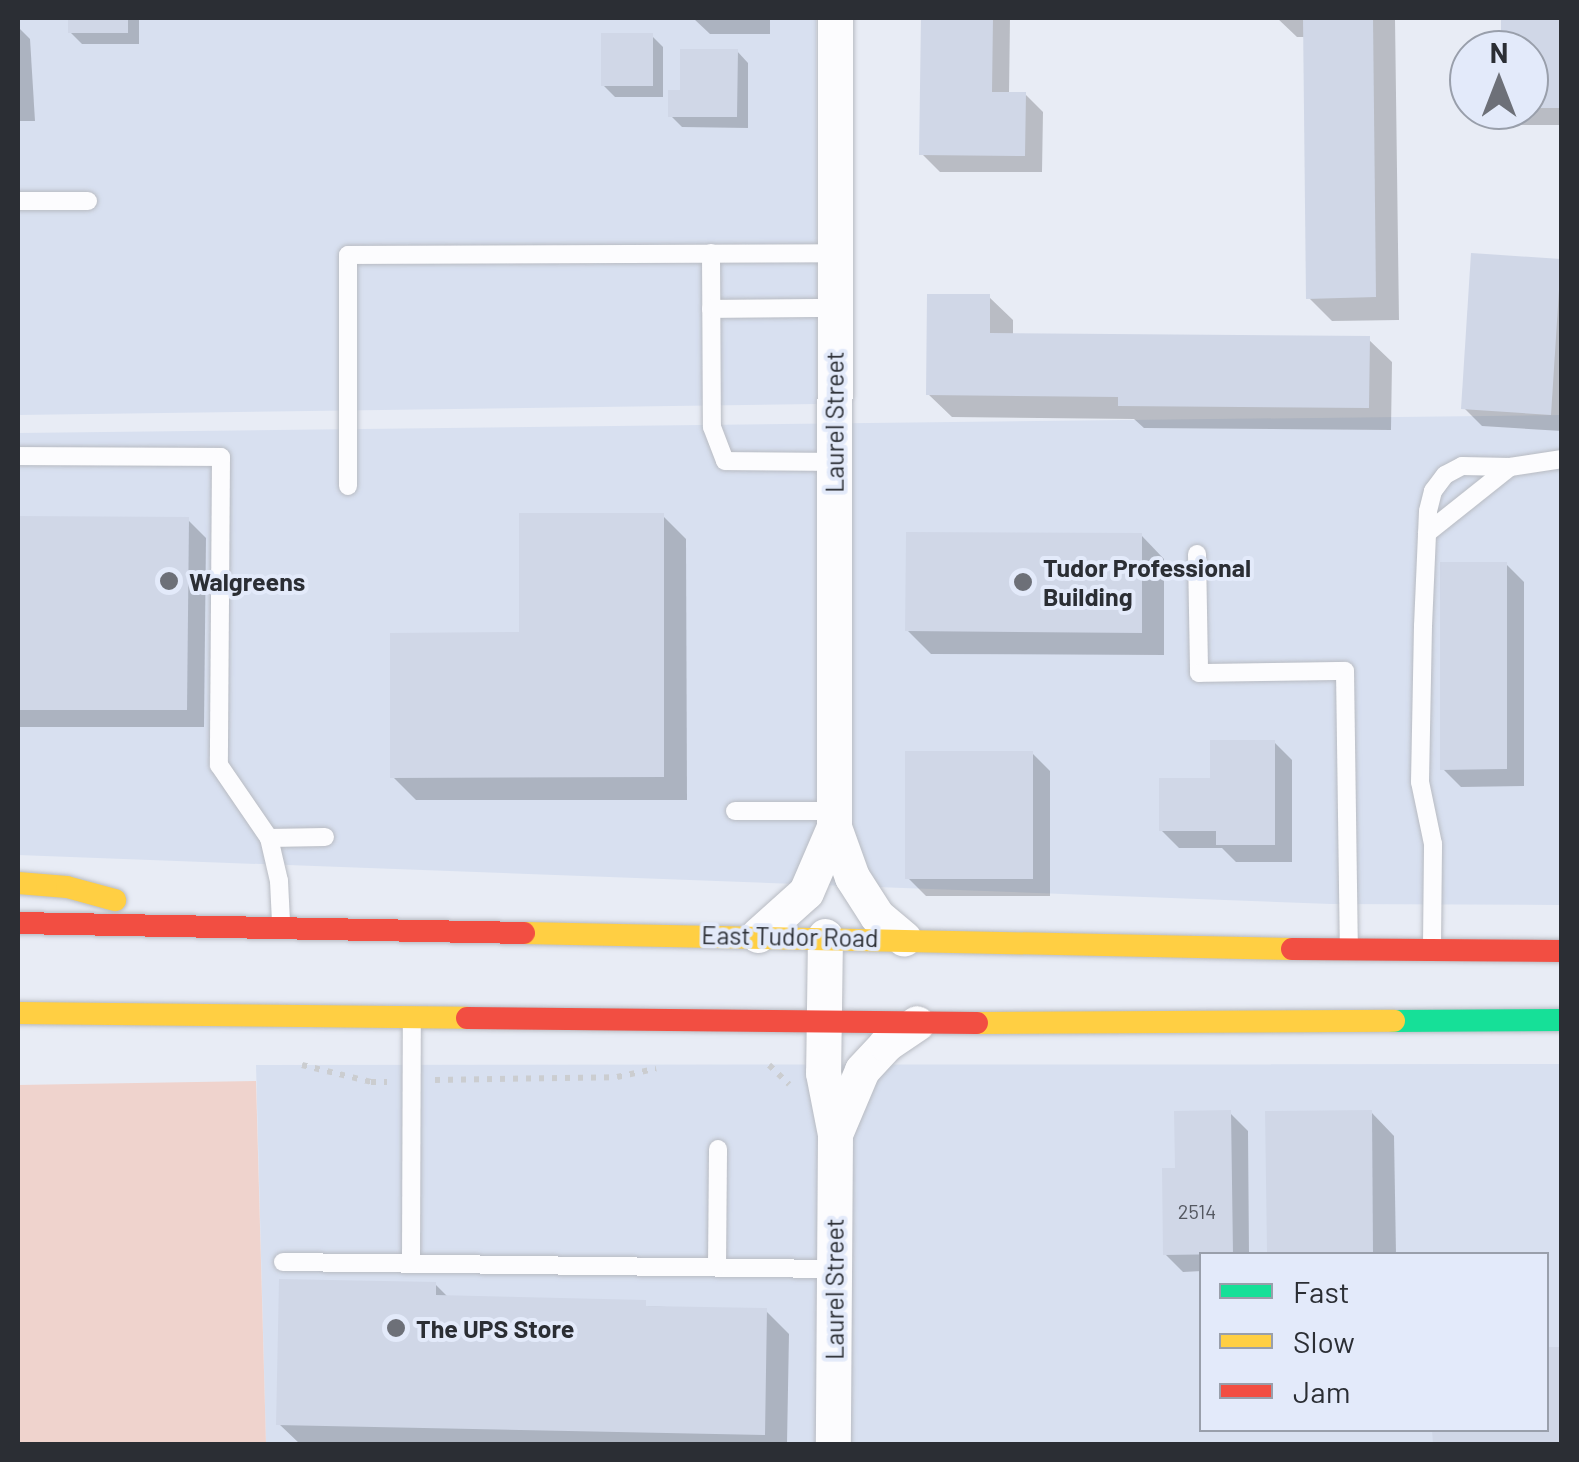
<!DOCTYPE html>
<style>
body{margin:0}
#map{position:relative;width:1579px;height:1462px;overflow:hidden;background:#e8ecf5;font-family:Barlow,sans-serif}
div>[style]{position:absolute}
.built>*{inset:0;background:#d8e0f0}
.green>*{inset:0;background:#efd3cd}
.shadow>*{inset:0;background:#0003}
.building>*{inset:0;background:#d0d7e7}
.path>*{height:6px;margin-top:-3px;transform-origin:0;background:repeating-linear-gradient(90deg,#cbcdd0 0 5px,transparent 0 13px)}
.roads{filter:drop-shadow(0 0 2px #b8bbc2) drop-shadow(0 0 2px #b8bbc2)}
.lane>*{height:18px;margin:-9px;padding:0 9px;transform-origin:9px;border-radius:9px;background:#fcfcfe}
.street>*{height:35px;margin:-17.5px;padding:0 17.5px;transform-origin:17.5px;border-radius:17.5px;background:#fcfcfe}
.fast>*{height:22px;margin:-11px;padding:0 11px;transform-origin:11px;border-radius:11px;background:#16e098}
.slow>*{height:22px;margin:-11px;padding:0 11px;transform-origin:11px;border-radius:11px;background:#ffcf43}
.jam>*{height:22px;margin:-11px;padding:0 11px;transform-origin:11px;border-radius:11px;background:#f24e42}
.dots>*{width:28px;height:28px;translate:-50% -50%;box-sizing:border-box;border:5px solid #e3eafa;border-radius:50%}
span{translate:-50% -50%;white-space:nowrap;text-align:center;line-height:1.15;-webkit-text-stroke:8px #e3eafa;paint-order:stroke}
.number-label{font-size:20px;color:#545861}
.number-label span{-webkit-text-stroke-width:0}
.street-label{font-size:25px;color:#2b2e34}
.poi-label{font-size:25px;color:#2b2e34;font-weight:700}
.left{translate:0 -50%;text-align:left}
.frame{position:absolute;inset:0;border:20px solid #2b2e34;pointer-events:none}
.legend{position:absolute;left:1199px;top:1252px;width:350px;height:180px;box-sizing:border-box;background:#e3eafa;border:2px solid #999fab;margin:0;padding:12px 18px;list-style:none;font-size:30px;color:#2b2e34}
.legend li{display:flex;align-items:center;gap:20px;height:50px}
.legend b{width:50px;border:2px solid #999fab}
.north{position:absolute;left:1449px;top:30px;width:100px;height:100px;box-sizing:border-box;background:#e3eafa;border:2px solid #999fab;border-radius:50%;rotate:0deg;font-size:28px;font-weight:700;line-height:40px;text-align:center;color:#2b2e34}
.north::after{content:'';display:block;margin:auto;width:35px;height:45px;background:#6d7078;clip-path:polygon(50% 0,100% 100%,50% 72%,0 100%)}
</style>
<div id="map">
<div class="built">
<i style="clip-path:polygon(18px 18px,816px 18px,817px 404px,18px 415px)"></i>
<i style="clip-path:polygon(1561px 415px,1561px 905px,1331px 904px,18px 855px,18px 433px)"></i>
<i style="clip-path:polygon(evenodd,1561px 1064px,1561px 1444px,266px 1444px,256px 1065px,1561px 1064px,1202px 1254px,1546px 1254px,1546px 1430px,1202px 1430px,1202px 1254px)"></i>
</div>
<div class="green">
<i style="clip-path:polygon(256px 1081px,266px 1444px,18px 1444px,18px 1085px)"></i>
</div>
<div class="shadow">
<i style="clip-path:polygon(70px 18px,139px 18px,139px 44px,82px 44px,70px 32px)"></i>
<i style="clip-path:polygon(693px 18px,770px 18px,770px 34px,710px 34px)"></i>
<i style="clip-path:polygon(923px 18px,1010px 18px,1009px 94px,1025px 94px,1043px 112px,1042px 172px,940px 172px,922px 154px)"></i>
<i style="clip-path:polygon(1277px 18px,1395px 18px,1399px 320px,1332px 321px,1309px 298px,1305px 37px,1297px 37px)"></i>
<i style="clip-path:polygon(1503px 18px,1562px 18px,1562px 125px,1521px 125px,1507px 110px,1529px 110px,1529px 50px,1503px 50px)"></i>
<i style="clip-path:polygon(18px 27px,30px 39px,35px 121px,18px 121px)"></i>
<i style="clip-path:polygon(652px 36px,663px 47px,663px 97px,615px 97px,603px 85px)"></i>
<i style="clip-path:polygon(737px 51px,748px 63px,748px 128px,682px 127px,671px 116px,682px 92px)"></i>
<i style="clip-path:polygon(1560px 262px,1562px 431px,1482px 426px,1464px 408px)"></i>
<i style="clip-path:polygon(989px 297px,1013px 320px,1013px 336px,1368px 339px,1392px 362px,1391px 430px,1144px 428px,1134px 419px,952px 417px,928px 394px)"></i>
<i style="clip-path:polygon(663px 516px,686px 539px,687px 800px,416px 800px,393px 777px,522px 634px)"></i>
<i style="clip-path:polygon(18px 519px,188px 520px,206px 538px,204px 727px,18px 727px)"></i>
<i style="clip-path:polygon(1141px 535px,1164px 559px,1164px 655px,931px 654px,907px 630px)"></i>
<i style="clip-path:polygon(1506px 564px,1524px 582px,1524px 786px,1461px 787px,1443px 769px)"></i>
<i style="clip-path:polygon(1274px 742px,1292px 760px,1292px 862px,1236px 862px,1222px 848px,1179px 848px,1161px 830px,1213px 780px)"></i>
<i style="clip-path:polygon(1032px 753px,1050px 771px,1050px 896px,926px 896px,908px 878px)"></i>
<i style="clip-path:polygon(1371px 1112px,1394px 1136px,1396px 1254px,1269px 1254px,1268px 1113px)"></i>
<i style="clip-path:polygon(1230px 1113px,1248px 1131px,1249px 1254px,1202px 1254px,1202px 1271px,1183px 1272px,1165px 1254px,1177px 1171px)"></i>
<i style="clip-path:polygon(435px 1284px,449px 1298px,766px 1311px,789px 1334px,787px 1444px,300px 1444px,279px 1424px)"></i>
<i style="clip-path:polygon(1558px 1349px,1562px 1444px,1435px 1444px,1435px 1430px,1546px 1430px)"></i>
</div>
<div class="building">
<i style="clip-path:polygon(68px 18px,128px 18px,128px 33px,68px 33px)"></i>
<i style="clip-path:polygon(921px 18px,993px 18px,992px 92px,1026px 92px,1025px 156px,919px 155px)"></i>
<i style="clip-path:polygon(1303px 18px,1373px 18px,1376px 297px,1306px 299px)"></i>
<i style="clip-path:polygon(1501px 18px,1562px 18px,1562px 108px,1529px 108px,1529px 50px,1501px 50px)"></i>
<i style="clip-path:polygon(601px 33px,653px 33px,653px 86px,601px 86px)"></i>
<i style="clip-path:polygon(680px 49px,738px 49px,737px 117px,668px 117px,668px 90px,680px 90px)"></i>
<i style="clip-path:polygon(1471px 253px,1561px 259px,1551px 415px,1461px 409px)"></i>
<i style="clip-path:polygon(927px 294px,990px 294px,990px 333px,1370px 336px,1369px 408px,1118px 406px,1118px 397px,926px 395px)"></i>
<i style="clip-path:polygon(519px 513px,664px 513px,664px 777px,390px 778px,390px 633px,519px 632px)"></i>
<i style="clip-path:polygon(18px 516px,189px 517px,187px 710px,18px 710px)"></i>
<i style="clip-path:polygon(906px 532px,1142px 533px,1142px 633px,905px 631px)"></i>
<i style="clip-path:polygon(1440px 562px,1507px 562px,1507px 769px,1440px 770px)"></i>
<i style="clip-path:polygon(1210px 740px,1275px 740px,1275px 845px,1216px 845px,1216px 831px,1159px 831px,1159px 778px,1210px 778px)"></i>
<i style="clip-path:polygon(905px 751px,1033px 751px,1033px 879px,905px 879px)"></i>
<i style="clip-path:polygon(1231px 1110px,1233px 1254px,1163px 1255px,1162px 1168px,1175px 1168px,1174px 1111px)"></i>
<i style="clip-path:polygon(1372px 1110px,1373px 1254px,1267px 1254px,1265px 1111px)"></i>
<i style="clip-path:polygon(279px 1279px,436px 1282px,436px 1295px,646px 1300px,646px 1306px,767px 1308px,765px 1435px,276px 1425px)"></i>
<i style="clip-path:polygon(1546px 1347px,1559px 1347px,1560px 1444px,1433px 1444px,1432px 1430px,1546px 1430px)"></i>
</div>
<div class="path">
<i style="left:302px;top:1065px;width:71px;rotate:13.8deg"></i>
<i style="left:371px;top:1082px;width:16px"></i>
<i style="left:769px;top:1065px;width:28px;rotate:44deg"></i>
<i style="left:435px;top:1080px;width:182px;rotate:-0.9deg"></i>
<i style="left:617px;top:1077px;width:40px;rotate:-12deg"></i>
</div>
<div class="roads">
<div class="lane">
<i style="left:18px;top:201px;width:70px"></i>
<i style="left:711px;top:253px;width:174px;rotate:89.7deg"></i>
<i style="left:712px;top:427px;width:36px;rotate:69deg"></i>
<i style="left:725px;top:461px;width:109px;rotate:0.5deg"></i>
<i style="left:711px;top:309px;width:124px;rotate:-0.5deg"></i>
<i style="left:18px;top:456px;width:203px;rotate:0.3deg"></i>
<i style="left:221px;top:457px;width:308px;rotate:90.4deg"></i>
<i style="left:219px;top:765px;width:88px;rotate:55.6deg"></i>
<i style="left:269px;top:838px;width:44px;rotate:76.9deg"></i>
<i style="left:279px;top:881px;width:41px;rotate:87.2deg"></i>
<i style="left:348px;top:486px;width:231px;rotate:-90deg"></i>
<i style="left:348px;top:255px;width:487px;rotate:-0.2deg"></i>
<i style="left:1427px;top:533px;width:106px;rotate:-38.5deg"></i>
<i style="left:1197px;top:554px;width:119px;rotate:89deg"></i>
<i style="left:1199px;top:673px;width:146px;rotate:-0.8deg"></i>
<i style="left:1345px;top:671px;width:274px;rotate:89.2deg"></i>
<i style="left:735px;top:811px;width:99px"></i>
<i style="left:269px;top:838px;width:56px;rotate:-1deg"></i>
<i style="left:1432px;top:944px;width:100px;rotate:-89.4deg"></i>
<i style="left:1433px;top:844px;width:63px;rotate:-101.8deg"></i>
<i style="left:1420px;top:782px;width:156px;rotate:-88.9deg"></i>
<i style="left:1423px;top:626px;width:115px;rotate:-87.5deg"></i>
<i style="left:1428px;top:511px;width:21px;rotate:-76deg"></i>
<i style="left:1433px;top:491px;width:20px;rotate:-53deg"></i>
<i style="left:1445px;top:475px;width:19px;rotate:-28deg"></i>
<i style="left:1462px;top:466px;width:48px;rotate:1.2deg"></i>
<i style="left:1510px;top:467px;width:53px;rotate:-8.7deg"></i>
<i style="left:283px;top:1262px;width:551px;rotate:0.73deg"></i>
<i style="left:411px;top:1263px;width:238px;rotate:-89.8deg"></i>
<i style="left:717px;top:1267px;width:118px;rotate:-89.5deg"></i>
</div>
<div class="street">
<i style="left:834px;top:827px;width:53px;rotate:70.2deg"></i>
<i style="left:852px;top:877px;width:46px;rotate:57.3deg"></i>
<i style="left:877px;top:916px;width:35px;rotate:40deg"></i>
<i style="left:758px;top:935px;width:64px;rotate:-41.9deg"></i>
<i style="left:806px;top:892px;width:71px;rotate:-66.7deg"></i>
<i style="left:834px;top:827px;width:809px;rotate:-89.93deg"></i>
<i style="left:825px;top:936px;width:137px;rotate:90.8deg"></i>
<i style="left:823px;top:1073px;width:62px;rotate:78.9deg"></i>
<i style="left:835px;top:1134px;width:310px;rotate:90.4deg"></i>
<i style="left:835px;top:1134px;width:69px;rotate:-67.1deg"></i>
<i style="left:862px;top:1070px;width:35px;rotate:-47deg"></i>
<i style="left:886px;top:1044px;width:37px;rotate:-34deg"></i>
</div>
<div class="fast">
<i style="left:1394px;top:1021px;width:168px;rotate:-0.3deg"></i>
</div>
<div class="slow">
<i style="left:18px;top:883px;width:49px;rotate:4.7deg"></i>
<i style="left:67px;top:887px;width:50px;rotate:15.2deg"></i>
<i style="left:524px;top:933px;width:768px;rotate:1.19deg"></i>
<i style="left:18px;top:1013px;width:449px;rotate:0.6deg"></i>
<i style="left:977px;top:1023px;width:417px;rotate:-0.3deg"></i>
</div>
<div class="jam">
<i style="left:18px;top:923px;width:506px;rotate:1.13deg"></i>
<i style="left:1292px;top:949px;width:270px;rotate:0.4deg"></i>
<i style="left:467px;top:1018px;width:510px;rotate:0.56deg"></i>
</div>
</div>
<div class="dots">
<i style="left:169px;top:581px;background:#6d7078"></i>
<i style="left:1023px;top:582px;background:#6d7078"></i>
<i style="left:396px;top:1328px;background:#6d7078"></i>
</div>
<div class="number-label">
<span style="left:1197px;top:1211px">2514</span>
</div>
<div class="street-label">
<span style="left:834px;top:422px;rotate:-90deg">Laurel Street</span>
<span style="left:790px;top:936px;rotate:1deg">East Tudor Road</span>
<span style="left:834px;top:1289px;rotate:-90deg">Laurel Street</span>
</div>
<div class="poi-label">
<span class="left" style="left:1043px;top:582px">Tudor Professional<br>Building</span>
<span class="left" style="left:189px;top:581px">Walgreens</span>
<span class="left" style="left:416px;top:1328px">The UPS Store</span>
</div>
<div class="frame"></div>
<ul class="legend">
<li><b style="height:12px;background:#16e098"></b>Fast</li>
<li><b style="height:12px;background:#ffcf43"></b>Slow</li>
<li><b style="height:12px;background:#f24e42"></b>Jam</li>
</ul>
<div class="north">N</div>
</div>
